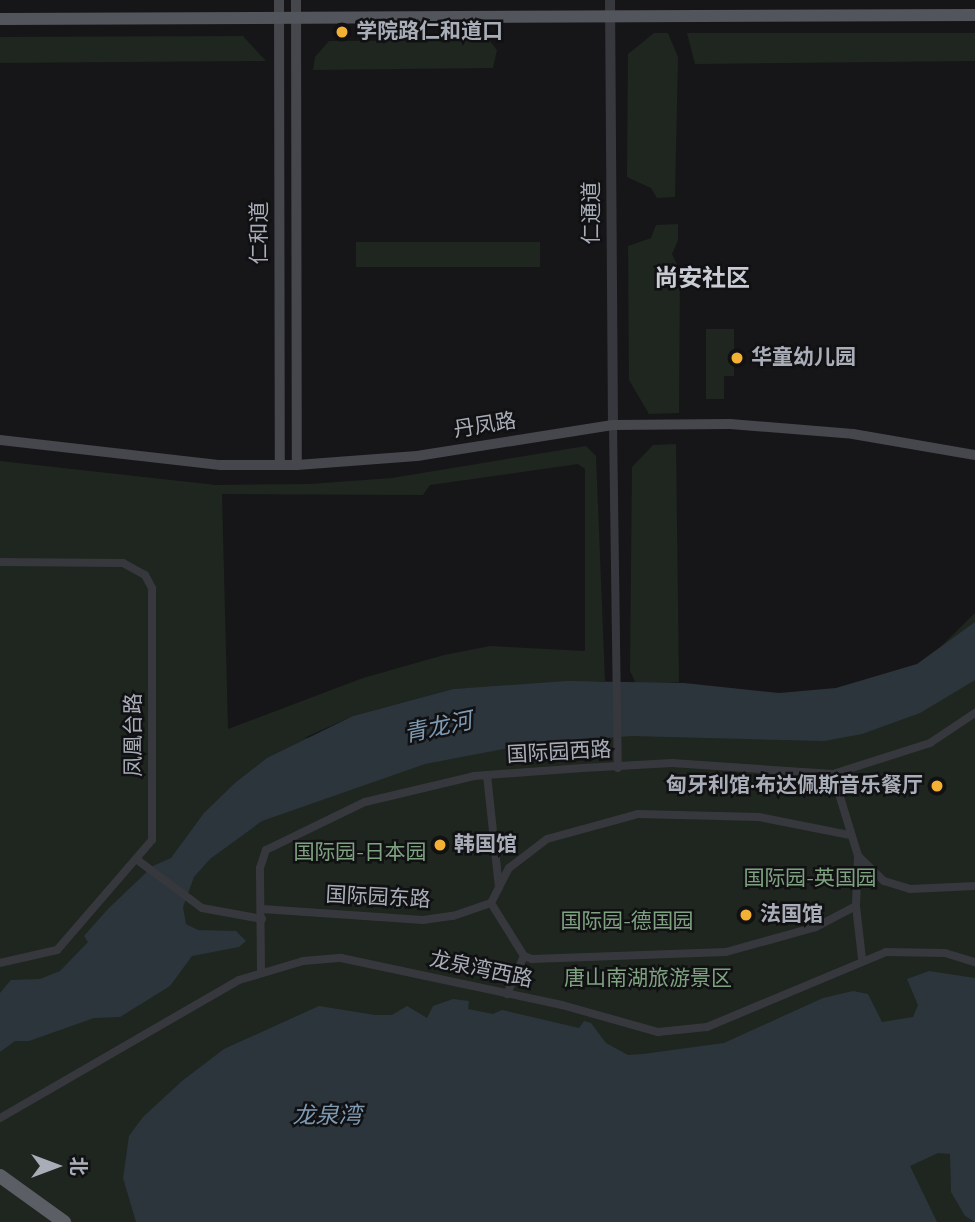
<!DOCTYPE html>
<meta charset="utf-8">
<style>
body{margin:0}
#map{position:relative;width:975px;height:1222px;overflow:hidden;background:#161618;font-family:"Sofia Sans Condensed","Noto Sans SC",sans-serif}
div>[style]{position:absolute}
.green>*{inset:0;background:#1e261f}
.water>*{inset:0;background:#2c353c}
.minor>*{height:8px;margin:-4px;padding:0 4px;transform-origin:4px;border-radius:4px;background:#37383d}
.tertiary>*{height:10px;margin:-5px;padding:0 5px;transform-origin:5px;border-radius:5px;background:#37383d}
.secondary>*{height:10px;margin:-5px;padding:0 5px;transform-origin:5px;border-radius:5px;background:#45474d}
.primary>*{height:12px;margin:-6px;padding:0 6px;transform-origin:6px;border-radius:6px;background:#53555c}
.trunk>*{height:14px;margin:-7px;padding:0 7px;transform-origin:7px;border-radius:7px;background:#5b5e65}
.dots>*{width:19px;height:19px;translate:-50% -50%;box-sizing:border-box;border:4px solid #111113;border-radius:50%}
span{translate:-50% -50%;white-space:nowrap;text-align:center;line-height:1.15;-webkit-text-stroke:5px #111113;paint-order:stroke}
.poi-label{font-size:21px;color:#a8adb8;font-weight:700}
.left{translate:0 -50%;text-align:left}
.right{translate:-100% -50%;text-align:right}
.street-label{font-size:21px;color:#a8adb8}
.park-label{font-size:21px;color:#7fa381}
.water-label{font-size:23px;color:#7f9bb3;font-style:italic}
.quarter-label{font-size:24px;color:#c9ccd4;font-weight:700}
.north{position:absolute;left:21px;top:1131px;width:70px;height:70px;-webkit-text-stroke:5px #111113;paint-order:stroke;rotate:90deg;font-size:19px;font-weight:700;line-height:28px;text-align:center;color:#a8adb8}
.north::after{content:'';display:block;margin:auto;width:24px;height:32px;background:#a8adb8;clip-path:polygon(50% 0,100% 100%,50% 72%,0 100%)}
</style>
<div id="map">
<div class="green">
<i style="clip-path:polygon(654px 33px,668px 33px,678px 57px,675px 197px,657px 198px,651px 188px,627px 177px,628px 54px)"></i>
<i style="clip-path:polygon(687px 33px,975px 33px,975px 61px,695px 64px)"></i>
<i style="clip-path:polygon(243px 36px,266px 61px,0 63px,0 37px)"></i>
<i style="clip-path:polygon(489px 40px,497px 50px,493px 68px,313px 70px,315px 57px,329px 41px)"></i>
<i style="clip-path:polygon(678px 224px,678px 240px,672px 254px,680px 271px,679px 413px,649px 414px,629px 380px,628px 246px,651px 238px,656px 225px)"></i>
<i style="clip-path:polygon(356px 242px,540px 242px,540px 267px,356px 267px)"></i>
<i style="clip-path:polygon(706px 329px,734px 329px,734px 376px,724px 376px,724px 399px,706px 399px)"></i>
<i style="clip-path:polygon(676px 444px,679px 682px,636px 684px,630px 671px,632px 467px,653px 445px)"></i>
<i style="clip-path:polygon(evenodd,586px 446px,596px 456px,605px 681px,453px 689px,353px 716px,304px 738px,788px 705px,915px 672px,975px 613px,975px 1222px,0 1222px,0 461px,216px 485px,309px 484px,392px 478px,586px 446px,578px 464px,585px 469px,585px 651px,490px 646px,444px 655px,363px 678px,228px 729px,222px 494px,423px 495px,430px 485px,578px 464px)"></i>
</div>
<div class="water">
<i style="clip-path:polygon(975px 622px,975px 680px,920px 713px,862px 734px,824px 741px,632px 736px,535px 743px,425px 764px,262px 821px,210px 859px,194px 877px,183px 907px,186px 924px,198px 930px,236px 931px,246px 941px,239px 947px,192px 956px,170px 986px,120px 1017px,94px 1018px,29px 1041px,15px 1041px,0 1052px,0 993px,11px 980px,40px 979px,60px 971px,88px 942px,84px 936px,108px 909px,153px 866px,171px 858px,204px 813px,235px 783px,267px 758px,353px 716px,453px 689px,567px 681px,684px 683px,779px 693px,836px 688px,917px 664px)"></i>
<i style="clip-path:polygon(929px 971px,975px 978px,975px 1222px,965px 1216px,951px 1192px,950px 1154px,938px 1153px,910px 1166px,937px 1222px,136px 1222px,123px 1178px,129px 1136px,143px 1117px,182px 1081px,224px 1049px,319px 1006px,375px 1015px,392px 1015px,407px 1006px,427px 1018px,433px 1006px,453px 999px,469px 1001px,468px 1009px,493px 1014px,502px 1010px,579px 1028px,584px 1021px,591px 1023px,606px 1043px,628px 1055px,643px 1054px,724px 1043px,823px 998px,853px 991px,868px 994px,882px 1022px,913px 1017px,918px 1005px,907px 979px)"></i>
</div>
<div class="minor">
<i style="left:613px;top:425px;width:343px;rotate:89.2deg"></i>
<i style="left:0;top:562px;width:123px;rotate:0.5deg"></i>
<i style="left:123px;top:563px;width:25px;rotate:29deg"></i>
<i style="left:145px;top:575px;width:15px;rotate:62deg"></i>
<i style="left:152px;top:588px;width:252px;rotate:90deg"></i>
<i style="left:152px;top:840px;width:145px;rotate:130.8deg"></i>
<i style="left:57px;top:950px;width:58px;rotate:167.2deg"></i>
<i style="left:833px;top:774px;width:86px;rotate:73deg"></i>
<i style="left:858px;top:856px;width:36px;rotate:44deg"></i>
<i style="left:884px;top:881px;width:27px;rotate:17deg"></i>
<i style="left:910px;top:889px;width:65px;rotate:-2.6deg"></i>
<i style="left:487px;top:775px;width:113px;rotate:83.9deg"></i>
<i style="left:858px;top:856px;width:50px;rotate:92.3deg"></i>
<i style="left:856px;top:906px;width:53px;rotate:83.5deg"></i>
<i style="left:136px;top:859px;width:82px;rotate:36.6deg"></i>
<i style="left:202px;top:908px;width:61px;rotate:10.4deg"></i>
<i style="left:491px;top:903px;width:62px;rotate:58.1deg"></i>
<i style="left:524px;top:956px;width:9px;rotate:21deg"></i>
<i style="left:532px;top:959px;width:194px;rotate:-2.1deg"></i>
<i style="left:726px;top:952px;width:93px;rotate:-15.5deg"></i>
<i style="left:816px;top:927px;width:45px;rotate:-27.7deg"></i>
<i style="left:262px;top:909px;width:161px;rotate:3.9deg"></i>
<i style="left:423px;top:920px;width:30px;rotate:-8deg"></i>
<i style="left:453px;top:916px;width:40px;rotate:-18.9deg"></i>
<i style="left:491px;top:903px;width:39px;rotate:-63deg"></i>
<i style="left:509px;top:868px;width:48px;rotate:-37.3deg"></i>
<i style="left:547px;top:839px;width:94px;rotate:-15.4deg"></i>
<i style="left:638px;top:814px;width:121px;rotate:1.4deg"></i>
<i style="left:759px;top:817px;width:93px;rotate:11.2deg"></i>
<i style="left:261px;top:970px;width:102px;rotate:-90.6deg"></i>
<i style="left:260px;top:868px;width:19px;rotate:-72deg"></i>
<i style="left:266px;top:850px;width:110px;rotate:-25.9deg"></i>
<i style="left:365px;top:802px;width:112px;rotate:-13.4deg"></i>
<i style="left:474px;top:776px;width:109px;rotate:-4.2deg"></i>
<i style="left:583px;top:768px;width:89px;rotate:-3.2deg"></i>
<i style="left:672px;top:763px;width:161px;rotate:3.9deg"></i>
<i style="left:833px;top:774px;width:102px;rotate:-17.7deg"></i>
<i style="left:930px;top:743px;width:54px;rotate:-33.7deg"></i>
<i style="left:507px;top:994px;width:42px;rotate:-65.9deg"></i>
<i style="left:0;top:1118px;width:276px;rotate:-30deg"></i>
<i style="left:239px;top:980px;width:67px;rotate:-16.5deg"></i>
<i style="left:303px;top:961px;width:38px;rotate:-5deg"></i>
<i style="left:341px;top:958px;width:226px;rotate:12deg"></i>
<i style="left:562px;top:1005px;width:100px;rotate:15.7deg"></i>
<i style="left:658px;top:1032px;width:49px;rotate:-5.8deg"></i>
<i style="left:707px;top:1027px;width:194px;rotate:-22.7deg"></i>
<i style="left:886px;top:952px;width:59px;rotate:1deg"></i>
<i style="left:945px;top:953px;width:31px;rotate:17deg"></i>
</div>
<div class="tertiary">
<i style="left:610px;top:0;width:425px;rotate:89.6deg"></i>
</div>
<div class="secondary">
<i style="left:279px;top:0;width:465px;rotate:89.9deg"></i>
<i style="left:296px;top:0;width:465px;rotate:89.9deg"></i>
<i style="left:0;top:440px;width:222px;rotate:6.5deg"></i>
<i style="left:221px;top:465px;width:76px"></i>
<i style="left:297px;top:465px;width:120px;rotate:-4.3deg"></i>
<i style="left:417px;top:456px;width:198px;rotate:-9deg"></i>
<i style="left:613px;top:425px;width:117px;rotate:-0.5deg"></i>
<i style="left:730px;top:424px;width:123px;rotate:4.6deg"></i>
<i style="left:853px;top:434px;width:124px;rotate:9.8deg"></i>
</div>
<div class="primary">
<i style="left:0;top:19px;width:975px;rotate:-0.24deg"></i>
</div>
<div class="trunk">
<i style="left:0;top:1176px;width:79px;rotate:35.7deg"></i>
</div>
<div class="dots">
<i style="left:342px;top:32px;background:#f2b134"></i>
<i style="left:737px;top:358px;background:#f2b134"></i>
<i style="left:937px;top:786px;background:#f2b134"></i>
<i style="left:440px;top:845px;background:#f2b134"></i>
<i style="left:746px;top:915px;background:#f2b134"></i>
</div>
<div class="poi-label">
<span class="left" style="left:356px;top:32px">学院路仁和道口</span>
<span class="left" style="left:751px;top:358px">华童幼儿园</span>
<span class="right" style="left:923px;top:786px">匈牙利馆·布达佩斯音乐餐厅</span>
<span class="left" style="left:454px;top:845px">韩国馆</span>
<span class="left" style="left:760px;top:915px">法国馆</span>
</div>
<div class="street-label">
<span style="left:592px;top:213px;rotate:-90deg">仁通道</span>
<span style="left:260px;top:233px;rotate:-90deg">仁和道</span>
<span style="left:485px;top:426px;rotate:-9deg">丹凤路</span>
<span style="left:134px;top:735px;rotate:-90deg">凤凰台路</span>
<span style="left:559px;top:753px;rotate:-3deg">国际园西路</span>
<span style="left:378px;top:898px;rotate:3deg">国际园东路</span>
<span style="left:481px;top:970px;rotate:12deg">龙泉湾西路</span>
</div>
<div class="park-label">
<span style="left:360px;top:853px">国际园-日本园</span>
<span style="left:810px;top:879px">国际园-英国园</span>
<span style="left:627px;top:922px">国际园-德国园</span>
<span style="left:648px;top:979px">唐山南湖旅游景区</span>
</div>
<div class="water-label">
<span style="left:438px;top:728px;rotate:-12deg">青龙河</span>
<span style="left:327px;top:1116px">龙泉湾</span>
</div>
<div class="quarter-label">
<span style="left:702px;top:279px">尚安社区</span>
</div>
<div class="north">北</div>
</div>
